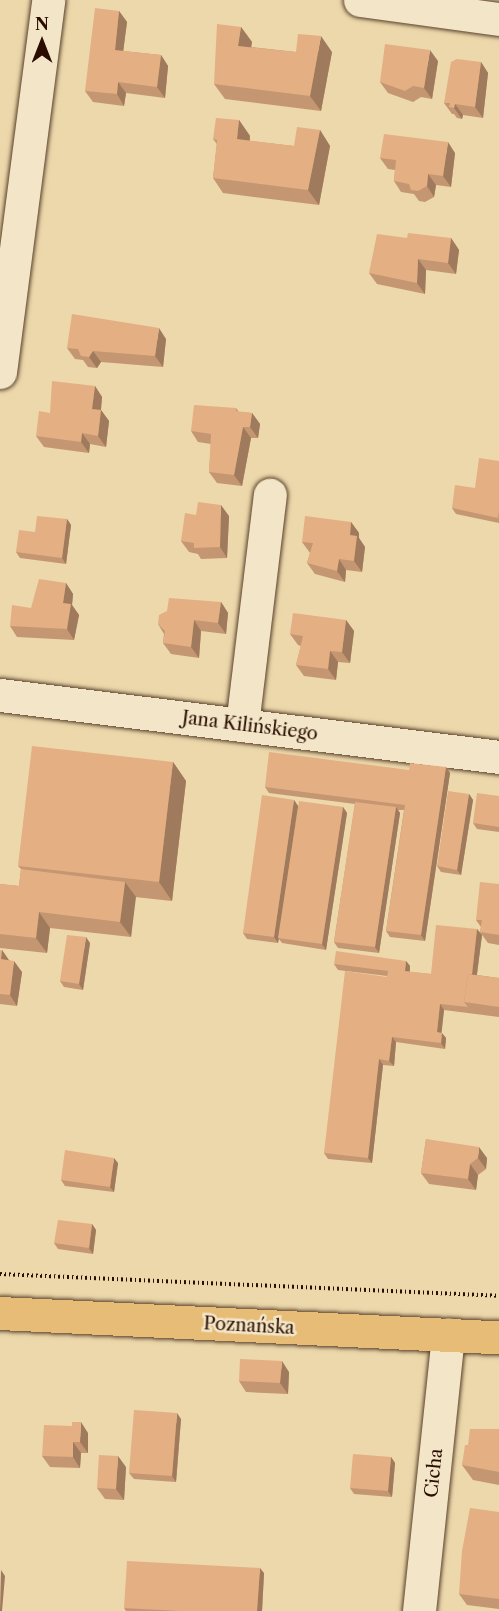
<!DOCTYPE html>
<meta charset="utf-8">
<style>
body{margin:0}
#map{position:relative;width:499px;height:1611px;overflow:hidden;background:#ecd8ab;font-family:"Libre Caslon Text",serif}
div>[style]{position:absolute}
.path>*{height:4px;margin-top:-2px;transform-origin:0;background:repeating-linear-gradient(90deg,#2a0d00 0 1.5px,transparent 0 4.5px)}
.roads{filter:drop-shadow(0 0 2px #5a402b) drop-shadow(0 0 2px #5a402b)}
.minor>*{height:33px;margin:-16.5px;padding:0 16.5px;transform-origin:16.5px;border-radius:16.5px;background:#f3e6c8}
.major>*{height:33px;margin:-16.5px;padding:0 16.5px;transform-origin:16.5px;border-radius:16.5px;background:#e6bc76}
.wall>*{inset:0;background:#c49671}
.shaded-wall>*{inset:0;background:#a07a5c}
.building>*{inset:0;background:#e4af83}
span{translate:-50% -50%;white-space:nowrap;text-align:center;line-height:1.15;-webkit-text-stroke:5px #f3e6c8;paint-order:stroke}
.street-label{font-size:18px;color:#2a0d00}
.north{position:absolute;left:12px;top:12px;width:60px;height:60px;-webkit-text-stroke:4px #f3e6c8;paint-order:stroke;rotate:0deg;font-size:16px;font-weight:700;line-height:24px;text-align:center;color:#2a0d00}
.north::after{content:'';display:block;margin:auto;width:21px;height:27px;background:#2a0d00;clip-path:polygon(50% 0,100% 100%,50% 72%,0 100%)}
</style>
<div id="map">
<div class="path">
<i style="left:0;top:1274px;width:499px;rotate:2.5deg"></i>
</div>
<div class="roads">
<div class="minor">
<i style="left:360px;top:0;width:140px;rotate:7.8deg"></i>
<i style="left:0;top:372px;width:375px;rotate:-82.6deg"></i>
<i style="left:0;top:695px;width:503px;rotate:7.08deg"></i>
<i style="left:242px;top:725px;width:232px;rotate:-83.1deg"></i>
<i style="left:419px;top:1611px;width:278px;rotate:-84deg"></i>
</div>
<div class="major">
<i style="left:0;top:1313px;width:500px;rotate:2.8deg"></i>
</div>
</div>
<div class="wall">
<i style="clip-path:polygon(119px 11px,127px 22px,123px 51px,161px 55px,168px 66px,165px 98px,126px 93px,124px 106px,93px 102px,85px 91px)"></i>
<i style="clip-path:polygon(241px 27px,252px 42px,251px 47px,296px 52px,332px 52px,321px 111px,225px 99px,214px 84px)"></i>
<i style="clip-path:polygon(438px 61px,432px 99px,421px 97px,413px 102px,388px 93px,380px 82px)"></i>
<i style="clip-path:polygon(481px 62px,488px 73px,483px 118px,463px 115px,462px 119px,457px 118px,454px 114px,452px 114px,444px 103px)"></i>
<i style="clip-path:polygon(239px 120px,250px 136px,250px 141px,294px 146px,320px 130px,330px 146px,319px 205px,223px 193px,213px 178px,217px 144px,213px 139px)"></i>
<i style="clip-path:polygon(455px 153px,451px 187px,436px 185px,434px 197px,425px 202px,419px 201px,414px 194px,401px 192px,394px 181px,395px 170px,388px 169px,380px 158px)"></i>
<i style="clip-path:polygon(407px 238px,451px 238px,459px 250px,456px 274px,426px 270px,425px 294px,377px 284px,369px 273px)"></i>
<i style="clip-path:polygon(166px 339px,163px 367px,101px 362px,97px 368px,88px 367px,83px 360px,75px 359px,67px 348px)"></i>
<i style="clip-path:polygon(95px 386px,102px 397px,101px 410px,109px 421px,106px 447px,90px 444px,89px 453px,44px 447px,36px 436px,50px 413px)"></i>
<i style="clip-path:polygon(236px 408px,239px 412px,252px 413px,260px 424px,258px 438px,251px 438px,242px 486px,217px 483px,209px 472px,211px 444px,198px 442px,191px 431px)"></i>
<i style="clip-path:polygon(499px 461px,499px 523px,456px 514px,452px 508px,475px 488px)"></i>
<i style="clip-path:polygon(196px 515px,229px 516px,227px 558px,201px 559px,198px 554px,189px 552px,181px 541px)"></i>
<i style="clip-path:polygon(67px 519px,71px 525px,66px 564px,20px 558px,16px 552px,35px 532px)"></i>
<i style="clip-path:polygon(351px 522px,359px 533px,359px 538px,365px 547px,362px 572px,346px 570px,345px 582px,315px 574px,307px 563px,310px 553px,302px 542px)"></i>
<i style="clip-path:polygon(66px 583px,73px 594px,72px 605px,79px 615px,74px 640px,17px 637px,10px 626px,31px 608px)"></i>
<i style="clip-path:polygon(221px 602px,228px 613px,226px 634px,201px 631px,199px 658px,171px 654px,163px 643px,164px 634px,158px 624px)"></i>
<i style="clip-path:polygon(346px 620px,354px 631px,350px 663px,338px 662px,336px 680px,304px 676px,296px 665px,301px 646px,298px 645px,290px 634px)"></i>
<i style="clip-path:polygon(173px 762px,186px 781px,172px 901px,135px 897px,131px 937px,50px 928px,47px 953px,0 948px,0 884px,19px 886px,21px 869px,18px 866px)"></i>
<i style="clip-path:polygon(446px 767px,450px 773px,425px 941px,390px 937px,386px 931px,404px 810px,398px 810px,400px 813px,379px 953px,338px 948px,334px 942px,355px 804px,269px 793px,265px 787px,409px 770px)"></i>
<i style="clip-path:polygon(469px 794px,473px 800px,461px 875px,441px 872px,437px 866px)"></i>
<i style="clip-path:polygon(499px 796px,499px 832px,477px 829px,473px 823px)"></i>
<i style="clip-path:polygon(294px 800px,298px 806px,343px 807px,347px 813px,326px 950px,282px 943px,279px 939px,278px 943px,247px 939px,243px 933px)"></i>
<i style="clip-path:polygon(499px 884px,499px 945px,488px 943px,480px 932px,481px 927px,476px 920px)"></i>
<i style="clip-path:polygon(477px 929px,482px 935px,477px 975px,499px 978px,499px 1017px,444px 1010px,441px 1033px,446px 1038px,445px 1049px,396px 1042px,394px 1066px,383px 1065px,372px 1163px,328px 1159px,324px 1153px,387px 976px,338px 970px,334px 964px,406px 961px,410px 966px,410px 972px,431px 974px)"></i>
<i style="clip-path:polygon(90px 943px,83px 990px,64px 987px,60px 981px)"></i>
<i style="clip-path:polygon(0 950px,2px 950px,9px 960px,22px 972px,17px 1006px,0 1004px)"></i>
<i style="clip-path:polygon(426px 1139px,487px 1158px,486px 1169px,478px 1175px,476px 1190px,429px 1184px,421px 1173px)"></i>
<i style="clip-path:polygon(118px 1163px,114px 1192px,65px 1186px,61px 1180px)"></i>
<i style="clip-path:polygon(92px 1224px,96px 1230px,93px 1254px,58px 1249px,54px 1243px)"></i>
<i style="clip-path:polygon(289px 1372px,288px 1394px,246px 1392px,239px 1381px)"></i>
<i style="clip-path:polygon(181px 1419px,176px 1482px,134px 1479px,129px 1473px)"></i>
<i style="clip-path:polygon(499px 1429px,499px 1485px,473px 1480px,462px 1465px,468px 1445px)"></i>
<i style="clip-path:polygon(88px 1433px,88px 1453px,81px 1453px,80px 1468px,50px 1467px,42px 1456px)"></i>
<i style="clip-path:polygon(391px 1457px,395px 1463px,392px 1497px,354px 1494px,350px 1488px)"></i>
<i style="clip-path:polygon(126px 1467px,124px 1500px,105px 1499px,97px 1488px)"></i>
<i style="clip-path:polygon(499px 1512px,499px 1609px,467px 1605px,459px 1594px)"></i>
<i style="clip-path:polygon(264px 1573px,262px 1611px,126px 1611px,124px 1608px)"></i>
</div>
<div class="shaded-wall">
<i style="clip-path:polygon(119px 11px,127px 22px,122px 61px,115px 50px)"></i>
<i style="clip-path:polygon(241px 27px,252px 42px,249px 61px,238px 46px)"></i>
<i style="clip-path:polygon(321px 36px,332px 52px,321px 111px,310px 96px)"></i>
<i style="clip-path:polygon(430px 50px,438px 61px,432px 99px,424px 88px)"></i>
<i style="clip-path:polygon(161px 55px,168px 66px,165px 98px,157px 87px)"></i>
<i style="clip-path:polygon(481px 62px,488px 73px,483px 118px,475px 107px)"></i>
<i style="clip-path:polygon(118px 82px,126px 93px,124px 106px,117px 94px)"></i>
<i style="clip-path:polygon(455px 104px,463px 115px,462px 119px,454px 108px)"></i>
<i style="clip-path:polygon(239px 120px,250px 136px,248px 155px,237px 139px)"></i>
<i style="clip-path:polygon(320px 130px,330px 146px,319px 205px,308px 190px)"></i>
<i style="clip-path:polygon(448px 142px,455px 153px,451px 187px,443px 176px)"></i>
<i style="clip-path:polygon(428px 174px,436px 185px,434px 197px,427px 186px)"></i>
<i style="clip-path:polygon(451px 238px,459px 250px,456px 274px,448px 263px)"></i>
<i style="clip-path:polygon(418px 259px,426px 270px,425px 294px,417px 283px)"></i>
<i style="clip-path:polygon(159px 328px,166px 339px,163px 367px,155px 356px)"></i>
<i style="clip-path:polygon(93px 351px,101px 362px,97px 368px,89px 357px)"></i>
<i style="clip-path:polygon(95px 386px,102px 397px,100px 420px,92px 409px)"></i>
<i style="clip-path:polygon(101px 410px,109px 421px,106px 447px,98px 436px)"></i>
<i style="clip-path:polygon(252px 413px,260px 424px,258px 438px,250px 427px)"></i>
<i style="clip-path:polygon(243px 427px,251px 438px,242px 486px,234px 475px)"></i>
<i style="clip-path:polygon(82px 433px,90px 444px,89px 453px,81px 442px)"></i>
<i style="clip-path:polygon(221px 505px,229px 516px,227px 558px,220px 547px)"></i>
<i style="clip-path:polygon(67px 519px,71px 525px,66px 564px,62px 558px)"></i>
<i style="clip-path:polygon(351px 522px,359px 533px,359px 538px,365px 547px,362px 572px,354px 561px,350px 535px)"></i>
<i style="clip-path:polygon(339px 559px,346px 570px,345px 582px,337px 571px)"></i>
<i style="clip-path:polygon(66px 583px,73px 594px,72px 605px,79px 615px,74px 640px,67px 629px,63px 603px)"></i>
<i style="clip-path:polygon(221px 602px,228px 613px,226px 634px,218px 623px)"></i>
<i style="clip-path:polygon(194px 620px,201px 631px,199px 658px,191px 647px)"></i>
<i style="clip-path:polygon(346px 620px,354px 631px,350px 663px,342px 652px)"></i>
<i style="clip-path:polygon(330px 651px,338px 662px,336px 680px,328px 669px)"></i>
<i style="clip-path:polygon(173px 762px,186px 781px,172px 901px,159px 882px)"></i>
<i style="clip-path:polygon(446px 767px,450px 773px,425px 941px,421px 935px)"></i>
<i style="clip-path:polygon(469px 794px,473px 800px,461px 875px,457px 870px)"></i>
<i style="clip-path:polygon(294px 800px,298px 806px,278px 943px,274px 937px)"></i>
<i style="clip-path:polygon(343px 807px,347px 813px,326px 950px,322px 944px)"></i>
<i style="clip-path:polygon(396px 807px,400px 813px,379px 953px,375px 947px)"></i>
<i style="clip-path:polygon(125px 882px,136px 897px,131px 937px,120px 922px)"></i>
<i style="clip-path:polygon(39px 912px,50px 928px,47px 953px,36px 938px)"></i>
<i style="clip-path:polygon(477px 929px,482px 935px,473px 1003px,469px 1003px)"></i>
<i style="clip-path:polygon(86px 937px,90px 943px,83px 990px,79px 984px)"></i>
<i style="clip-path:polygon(2px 950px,10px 962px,1px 959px)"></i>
<i style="clip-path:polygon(14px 961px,22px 972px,17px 1006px,10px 995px)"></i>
<i style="clip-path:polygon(406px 961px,410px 966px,409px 977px,405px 971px)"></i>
<i style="clip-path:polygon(440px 1004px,444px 1010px,441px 1038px,437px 1032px)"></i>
<i style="clip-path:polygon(442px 1033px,446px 1038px,445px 1049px,441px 1043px)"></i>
<i style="clip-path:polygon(392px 1037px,396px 1042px,394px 1066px,389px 1061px)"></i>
<i style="clip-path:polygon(379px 1059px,383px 1065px,372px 1163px,368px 1158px)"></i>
<i style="clip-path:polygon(479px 1147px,487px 1158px,486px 1169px,478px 1158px)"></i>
<i style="clip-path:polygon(114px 1158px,118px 1163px,114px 1192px,110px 1187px)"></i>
<i style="clip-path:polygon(470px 1164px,478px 1175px,476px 1190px,468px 1179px)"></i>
<i style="clip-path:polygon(92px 1224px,96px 1230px,93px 1254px,89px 1248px)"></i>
<i style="clip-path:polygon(282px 1361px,289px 1372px,288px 1394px,280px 1383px)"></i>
<i style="clip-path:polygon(177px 1413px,181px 1419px,176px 1482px,172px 1476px)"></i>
<i style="clip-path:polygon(81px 1422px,88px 1433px,88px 1453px,80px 1442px)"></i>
<i style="clip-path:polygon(73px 1442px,81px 1453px,80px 1468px,73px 1457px)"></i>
<i style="clip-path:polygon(118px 1456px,126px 1467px,124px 1500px,116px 1489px)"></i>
<i style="clip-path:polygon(391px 1457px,395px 1463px,392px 1497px,388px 1491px)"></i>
<i style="clip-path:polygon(260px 1568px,264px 1573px,262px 1611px,257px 1611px)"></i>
<i style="clip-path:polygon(1px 1570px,5px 1576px,2px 1611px,0 1611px)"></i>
</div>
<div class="building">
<i style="clip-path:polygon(95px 8px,119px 11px,115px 50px,161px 55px,157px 87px,118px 82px,117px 94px,85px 91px)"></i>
<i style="clip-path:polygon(217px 24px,241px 27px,238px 46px,296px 52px,298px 34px,321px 36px,310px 96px,214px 84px)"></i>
<i style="clip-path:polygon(385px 44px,430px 50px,424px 88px,413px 86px,405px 91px,380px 82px)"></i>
<i style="clip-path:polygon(457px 59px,481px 62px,475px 107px,455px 104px,454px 108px,449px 107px,450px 103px,444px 103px,451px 62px)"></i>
<i style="clip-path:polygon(216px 118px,239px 120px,237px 139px,294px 146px,297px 127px,320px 130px,308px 190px,213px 178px,217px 140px,213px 139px)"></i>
<i style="clip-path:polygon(384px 134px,448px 142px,443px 176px,428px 174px,427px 186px,418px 191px,411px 190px,409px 184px,394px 181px,396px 160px,380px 158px)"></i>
<i style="clip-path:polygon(408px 233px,451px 238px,448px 263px,418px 259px,417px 283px,369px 273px,377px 234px,407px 238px)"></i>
<i style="clip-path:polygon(72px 314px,159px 328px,155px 356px,93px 351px,89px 357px,81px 356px,78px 349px,67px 348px)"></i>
<i style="clip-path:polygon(52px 381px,95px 386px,92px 409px,101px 410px,98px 436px,82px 433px,81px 442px,36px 436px,39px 411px,50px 413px)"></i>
<i style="clip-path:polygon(194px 405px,236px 408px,236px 411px,252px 413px,250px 427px,243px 427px,234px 475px,209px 472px,211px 434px,191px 431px)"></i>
<i style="clip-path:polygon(479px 458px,499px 461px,499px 511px,498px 518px,452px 508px,455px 485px,475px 488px)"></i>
<i style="clip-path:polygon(198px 502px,221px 505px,220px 547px,194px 548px,194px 543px,181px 541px,185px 513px,196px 515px)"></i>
<i style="clip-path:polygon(37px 516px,67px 519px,62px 558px,16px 552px,19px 530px,35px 532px)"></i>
<i style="clip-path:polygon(305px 516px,351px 522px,350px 535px,357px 536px,354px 561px,339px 559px,337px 571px,307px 563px,313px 543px,302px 542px)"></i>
<i style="clip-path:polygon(39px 579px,66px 583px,63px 603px,71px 604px,67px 629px,10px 626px,12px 605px,31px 608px)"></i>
<i style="clip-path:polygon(169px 598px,221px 602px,218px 623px,194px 620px,191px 647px,163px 643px,165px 631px,158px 624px,159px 615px,167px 611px)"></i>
<i style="clip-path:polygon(293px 613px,346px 620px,342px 652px,330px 651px,328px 669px,296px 665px,303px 636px,290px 634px)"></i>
<i style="clip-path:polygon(32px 746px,173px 762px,159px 882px,18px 866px)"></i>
<i style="clip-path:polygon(269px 752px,409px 770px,410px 763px,446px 767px,421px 935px,386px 931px,405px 805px,265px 787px)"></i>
<i style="clip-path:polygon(448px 791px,469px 794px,457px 870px,437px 866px)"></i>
<i style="clip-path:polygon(477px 793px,499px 796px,499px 827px,473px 823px)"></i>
<i style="clip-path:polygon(262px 795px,294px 800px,274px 937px,243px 933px)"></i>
<i style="clip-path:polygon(299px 801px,343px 807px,322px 944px,278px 938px)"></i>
<i style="clip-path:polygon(355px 802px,396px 807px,375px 947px,334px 942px)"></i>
<i style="clip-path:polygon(21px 869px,125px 882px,120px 922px,39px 912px,36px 938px,0 934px,0 884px,19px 886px)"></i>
<i style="clip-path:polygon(480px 882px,499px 884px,499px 935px,480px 932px,482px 920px,476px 920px)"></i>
<i style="clip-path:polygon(436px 925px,477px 929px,472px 974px,468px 974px,464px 1002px,468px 1007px,440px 1004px,437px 1032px,442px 1033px,441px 1043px,392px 1037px,389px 1061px,379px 1059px,368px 1158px,324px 1153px,345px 971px,387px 977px,388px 971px,334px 964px,336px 951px,406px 961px,405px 971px,431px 974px)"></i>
<i style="clip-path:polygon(67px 935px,86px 937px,79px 984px,60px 981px)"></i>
<i style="clip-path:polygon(0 950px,2px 950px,1px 959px,14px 961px,10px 995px,0 994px)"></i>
<i style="clip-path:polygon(468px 974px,499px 978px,499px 1007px,464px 1002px)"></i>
<i style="clip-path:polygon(426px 1139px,479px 1147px,478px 1158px,470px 1164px,468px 1179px,421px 1173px)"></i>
<i style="clip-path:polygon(65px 1150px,114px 1158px,110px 1187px,61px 1180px)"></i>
<i style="clip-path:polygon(58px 1220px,92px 1224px,89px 1248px,54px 1243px)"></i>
<i style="clip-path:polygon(240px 1359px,282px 1361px,280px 1383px,239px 1381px)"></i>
<i style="clip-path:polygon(134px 1410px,177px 1413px,172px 1476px,129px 1473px)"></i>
<i style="clip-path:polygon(72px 1422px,81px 1422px,80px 1442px,73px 1442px,73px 1457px,42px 1456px,44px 1425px,72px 1426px)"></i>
<i style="clip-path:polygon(470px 1429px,499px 1429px,499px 1472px,462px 1465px,465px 1445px,468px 1445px)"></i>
<i style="clip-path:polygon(353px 1454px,391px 1457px,388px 1491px,350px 1488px)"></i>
<i style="clip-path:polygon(99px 1455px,118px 1456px,116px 1489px,97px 1488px)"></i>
<i style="clip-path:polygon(470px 1508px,499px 1512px,499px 1599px,459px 1594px,462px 1551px)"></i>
<i style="clip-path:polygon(127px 1561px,260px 1568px,257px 1611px,179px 1611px,124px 1608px)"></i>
</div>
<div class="street-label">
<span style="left:250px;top:726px;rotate:7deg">Jana Kilińskiego</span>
<span style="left:249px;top:1326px;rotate:3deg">Poznańska</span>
<span style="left:434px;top:1473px;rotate:-84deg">Cicha</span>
</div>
<div class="north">N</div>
</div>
